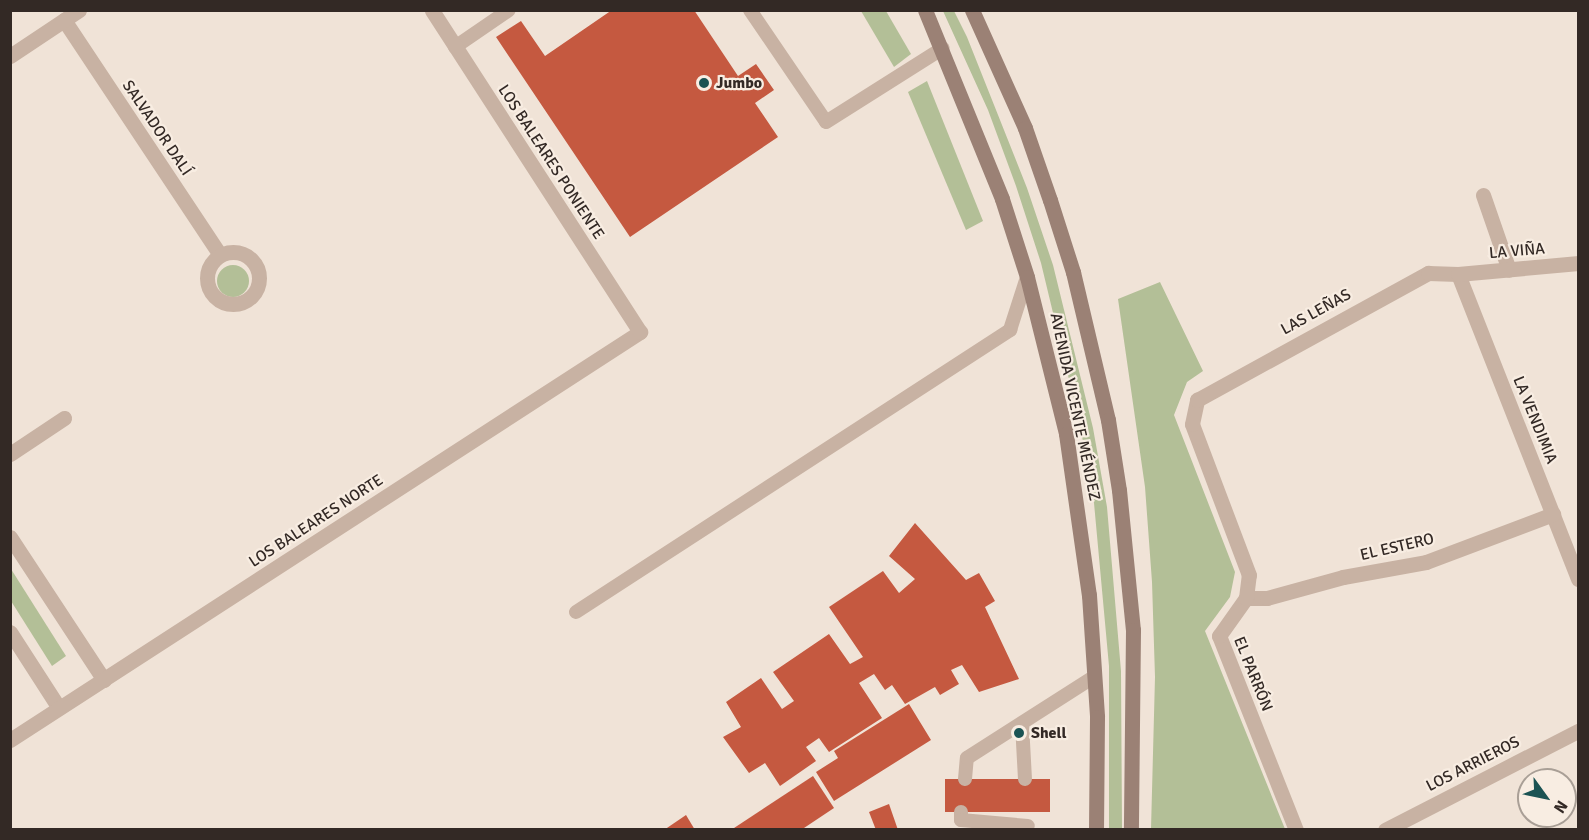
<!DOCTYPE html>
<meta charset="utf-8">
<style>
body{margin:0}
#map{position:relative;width:1589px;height:840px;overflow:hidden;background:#f0e3d7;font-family:Signika,sans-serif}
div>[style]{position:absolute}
.green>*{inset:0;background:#b3bf97}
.round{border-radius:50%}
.building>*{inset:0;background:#c55940}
.lane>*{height:14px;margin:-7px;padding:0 7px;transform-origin:7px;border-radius:7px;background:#c8b2a3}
.street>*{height:15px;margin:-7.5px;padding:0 7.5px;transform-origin:7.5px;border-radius:7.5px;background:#c8b2a3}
.street>.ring{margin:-7.5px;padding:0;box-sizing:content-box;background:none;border:15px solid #c8b2a3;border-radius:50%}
.secondary>*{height:15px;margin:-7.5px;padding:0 7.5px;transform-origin:7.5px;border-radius:7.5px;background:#9b8175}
.dots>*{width:16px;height:16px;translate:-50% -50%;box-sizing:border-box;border:3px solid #f8ede2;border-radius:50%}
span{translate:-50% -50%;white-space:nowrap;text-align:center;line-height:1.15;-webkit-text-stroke:4.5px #f8ede2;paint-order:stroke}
.poi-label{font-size:16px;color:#332925;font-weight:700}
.left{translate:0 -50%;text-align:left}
.street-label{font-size:16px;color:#332925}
.frame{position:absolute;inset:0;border:12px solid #332925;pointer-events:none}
.north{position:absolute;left:1517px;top:768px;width:60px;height:60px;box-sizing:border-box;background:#f8ede2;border:2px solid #a99f96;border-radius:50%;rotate:123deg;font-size:16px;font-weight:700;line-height:24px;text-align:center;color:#332925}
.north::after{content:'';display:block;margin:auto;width:21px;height:27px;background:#1b5353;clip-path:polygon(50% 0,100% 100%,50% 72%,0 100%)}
</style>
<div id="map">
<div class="green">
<i style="clip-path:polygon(861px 11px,886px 11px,911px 54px,894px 67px)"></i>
<i style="clip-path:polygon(943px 11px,954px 11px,967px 37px,1027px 188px,1053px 265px,1093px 428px,1107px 507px,1121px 671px,1122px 829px,1109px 829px,1109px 666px,1094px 503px,1080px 425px,1041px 263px,1016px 186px,988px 110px)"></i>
<i style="clip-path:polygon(927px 81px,983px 221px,966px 230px,908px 92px)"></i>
<i class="round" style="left:217px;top:265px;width:32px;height:32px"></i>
<i style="clip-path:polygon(1160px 282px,1203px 371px,1187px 382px,1174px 415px,1235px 572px,1230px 597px,1205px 631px,1285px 829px,1151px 829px,1155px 677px,1152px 582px,1145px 487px,1118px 299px)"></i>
<i style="clip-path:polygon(11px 569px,66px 656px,52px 666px,11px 601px)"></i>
</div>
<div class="building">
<i style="clip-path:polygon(612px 10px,694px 10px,738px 76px,756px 64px,774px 90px,755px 103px,778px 137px,630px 237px,496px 37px,521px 21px,545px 56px)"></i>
<i style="clip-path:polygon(915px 523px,966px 580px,979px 573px,995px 601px,985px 607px,1019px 679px,979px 692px,962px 665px,951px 670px,959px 684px,940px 695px,935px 687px,905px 704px,892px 685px,885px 690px,874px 674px,859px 683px,882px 718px,829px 752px,819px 738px,806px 747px,816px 761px,780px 786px,765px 763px,749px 773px,723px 737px,741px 727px,726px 702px,761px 678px,782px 709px,794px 701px,773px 672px,829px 634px,850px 664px,863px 657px,829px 607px,883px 571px,899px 593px,915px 579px,889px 556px)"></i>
<i style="clip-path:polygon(909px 704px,931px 740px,834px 801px,816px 772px,838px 758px,834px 751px)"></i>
<i style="clip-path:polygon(813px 776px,834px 808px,801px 830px,731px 830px)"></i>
<i style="clip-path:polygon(945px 779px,1050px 779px,1050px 812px,945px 812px)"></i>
<i style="clip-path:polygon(889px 804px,898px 830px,876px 830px,869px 812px)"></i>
<i style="clip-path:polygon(686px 815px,695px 830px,664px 830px)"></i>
</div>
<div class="lane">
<i style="left:750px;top:10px;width:135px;rotate:55.8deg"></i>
<i style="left:826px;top:122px;width:138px;rotate:-32.3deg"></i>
<i style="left:455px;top:47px;width:65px;rotate:-34.4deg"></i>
<i style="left:576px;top:612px;width:518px;rotate:-33.01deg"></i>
<i style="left:1010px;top:330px;width:56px;rotate:-72.2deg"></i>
<i style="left:1022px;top:724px;width:55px;rotate:86.9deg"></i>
<i style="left:965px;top:779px;width:21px;rotate:-85deg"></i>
<i style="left:967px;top:758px;width:152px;rotate:-32.6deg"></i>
<i style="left:961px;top:812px;width:8px;rotate:90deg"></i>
<i style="left:961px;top:820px;width:67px;rotate:5.1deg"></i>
</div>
<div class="street">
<i style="left:64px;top:20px;width:282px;rotate:56.4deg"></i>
<i style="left:10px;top:56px;width:83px;rotate:-33.7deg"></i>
<i style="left:1483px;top:195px;width:79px;rotate:70.9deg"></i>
<i class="ring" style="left:207px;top:252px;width:37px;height:37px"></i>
<i style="left:1458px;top:274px;width:328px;rotate:68.5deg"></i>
<i style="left:10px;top:454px;width:65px;rotate:-33.7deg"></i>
<i style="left:10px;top:537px;width:171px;rotate:56.7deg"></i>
<i style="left:1246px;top:598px;width:21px"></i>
<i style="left:1267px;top:598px;width:79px;rotate:-15.4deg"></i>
<i style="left:1343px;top:577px;width:84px;rotate:-10.2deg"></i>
<i style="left:1426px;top:562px;width:136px;rotate:-20.7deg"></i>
<i style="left:10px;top:632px;width:90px;rotate:57.2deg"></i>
<i style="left:10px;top:740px;width:751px;rotate:-32.93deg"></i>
<i style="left:640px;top:332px;width:383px;rotate:-122.9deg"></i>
<i style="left:1296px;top:830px;width:209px;rotate:-111.6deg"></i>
<i style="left:1219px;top:636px;width:47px;rotate:-54.6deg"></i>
<i style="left:1246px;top:598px;width:23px;rotate:-83deg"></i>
<i style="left:1249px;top:575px;width:161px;rotate:-110.7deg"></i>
<i style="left:1192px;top:424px;width:25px;rotate:-78deg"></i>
<i style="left:1197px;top:400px;width:264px;rotate:-28.8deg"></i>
<i style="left:1428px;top:273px;width:30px;rotate:2deg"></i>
<i style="left:1458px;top:274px;width:121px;rotate:-5.2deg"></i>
<i style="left:1385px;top:830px;width:217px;rotate:-27.2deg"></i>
</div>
<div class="secondary">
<i style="left:925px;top:10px;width:204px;rotate:67.8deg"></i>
<i style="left:1002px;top:199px;width:82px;rotate:72.2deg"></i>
<i style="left:1027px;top:277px;width:162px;rotate:76deg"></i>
<i style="left:1066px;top:434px;width:163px;rotate:81.9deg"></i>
<i style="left:1089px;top:595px;width:122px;rotate:86.2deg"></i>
<i style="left:1097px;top:717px;width:113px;rotate:90.5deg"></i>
<i style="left:972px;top:10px;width:129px;rotate:65.8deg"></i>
<i style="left:1025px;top:128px;width:76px;rotate:70.9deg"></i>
<i style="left:1050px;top:200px;width:76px;rotate:72.3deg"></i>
<i style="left:1073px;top:272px;width:152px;rotate:76.7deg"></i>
<i style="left:1108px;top:420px;width:71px;rotate:81.1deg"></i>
<i style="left:1119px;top:490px;width:141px;rotate:84.3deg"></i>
<i style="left:1133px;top:630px;width:200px;rotate:90.6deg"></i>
</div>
<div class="dots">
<i style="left:704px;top:83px;background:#1b5353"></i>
<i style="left:1019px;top:733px;background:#1b5353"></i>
</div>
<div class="poi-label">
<span class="left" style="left:716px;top:83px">Jumbo</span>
<span class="left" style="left:1031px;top:733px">Shell</span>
</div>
<div class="street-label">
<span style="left:157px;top:128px;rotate:56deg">SALVADOR DALÍ</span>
<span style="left:551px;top:162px;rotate:57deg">LOS BALEARES PONIENTE</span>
<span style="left:1517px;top:251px;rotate:-5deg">LA VIÑA</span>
<span style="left:1316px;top:312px;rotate:-29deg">LAS LEÑAS</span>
<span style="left:1075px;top:407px;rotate:78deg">AVENIDA VICENTE MÉNDEZ</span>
<span style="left:1535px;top:420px;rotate:68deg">LA VENDIMIA</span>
<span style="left:316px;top:521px;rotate:-33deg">LOS BALEARES NORTE</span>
<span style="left:1397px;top:547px;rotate:-13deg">EL ESTERO</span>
<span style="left:1253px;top:674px;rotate:68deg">EL PARRÓN</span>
<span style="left:1473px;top:764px;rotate:-27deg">LOS ARRIEROS</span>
</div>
<div class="frame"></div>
<div class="north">N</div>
</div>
